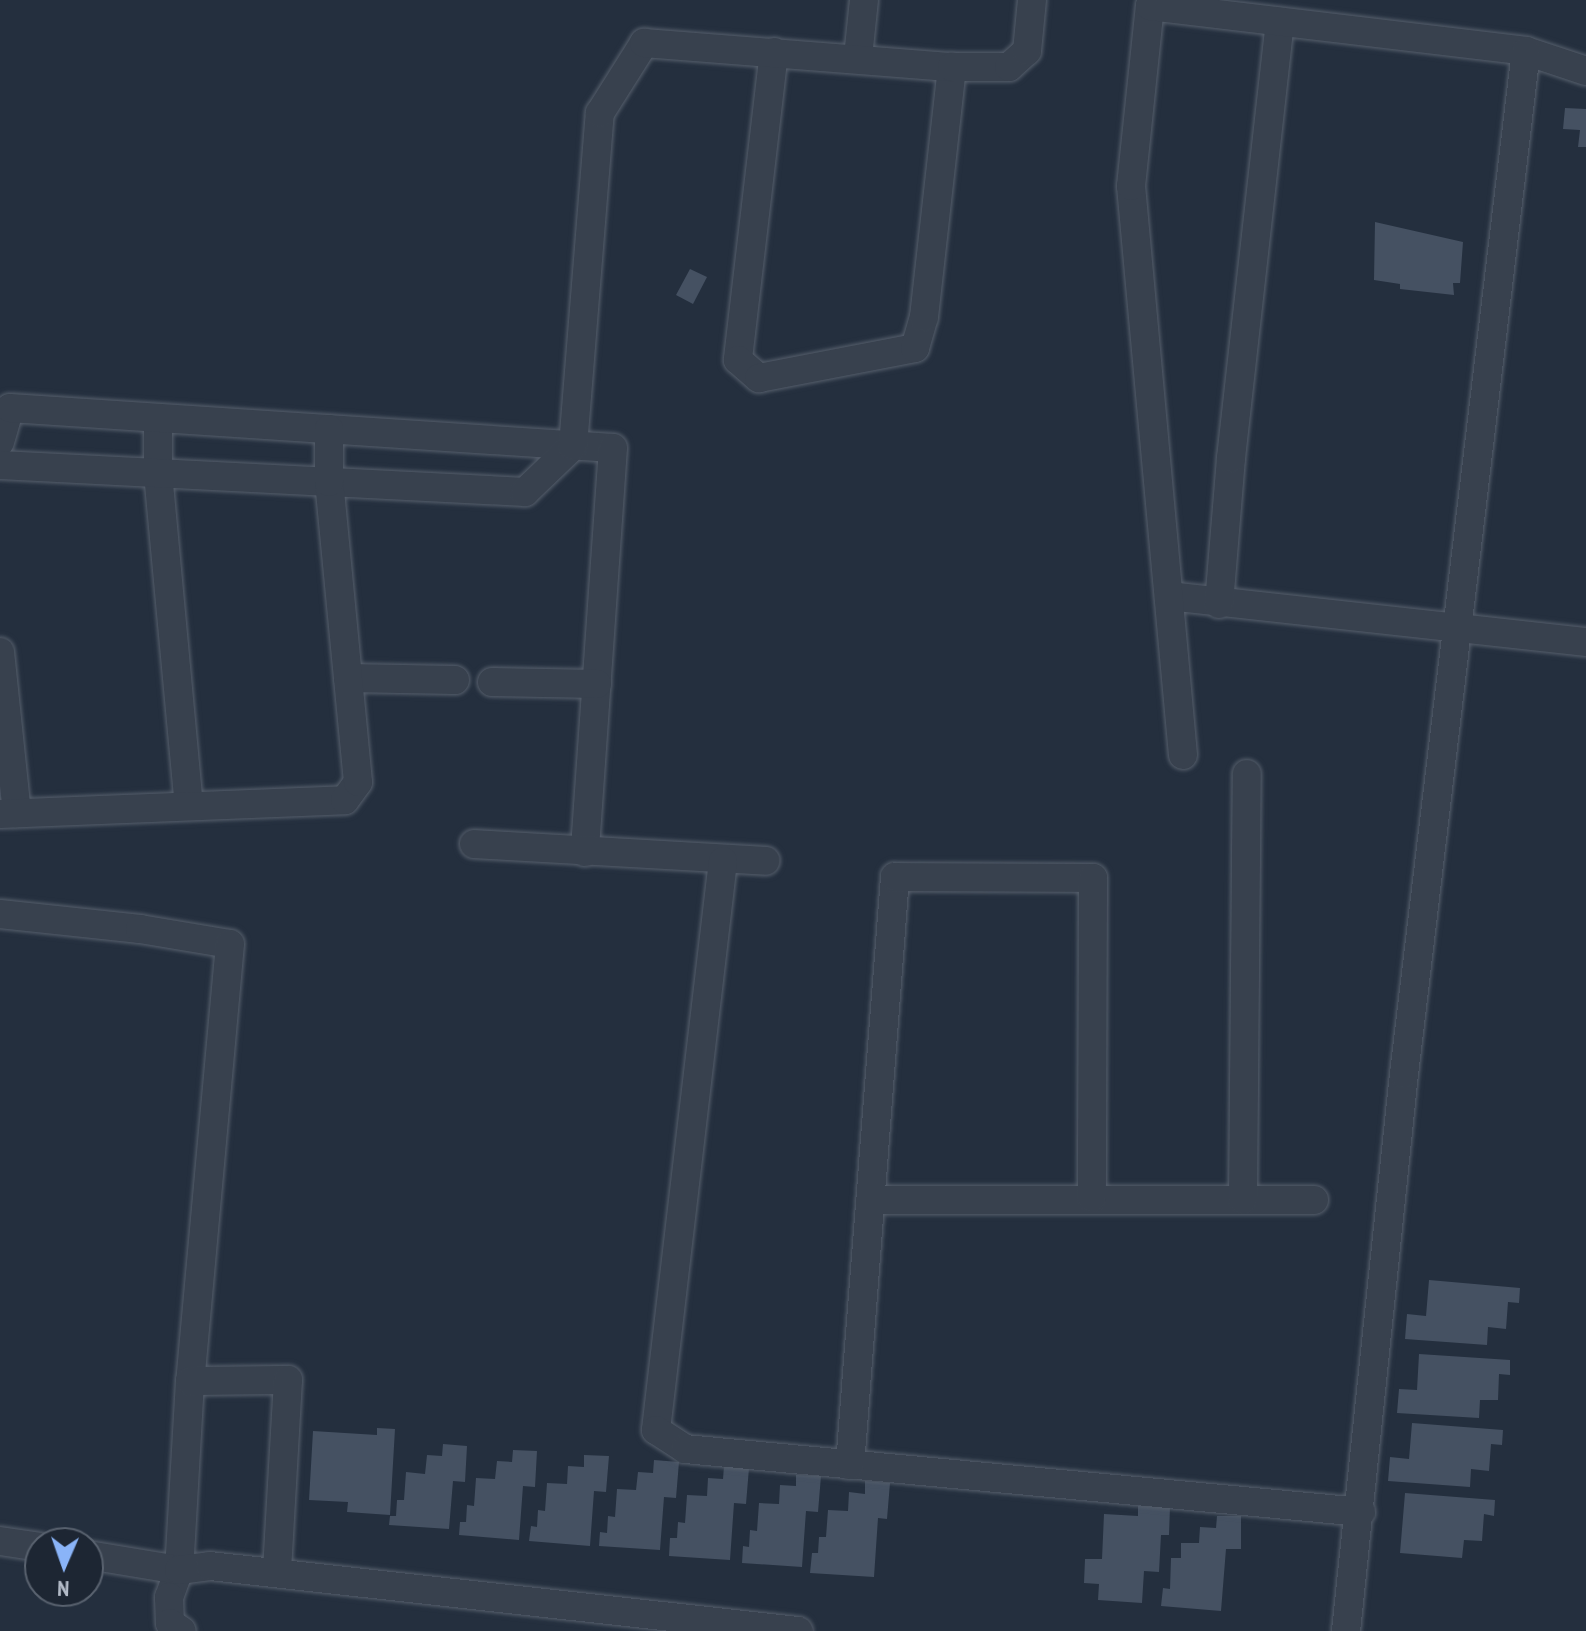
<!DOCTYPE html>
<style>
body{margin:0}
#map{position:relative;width:1586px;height:1631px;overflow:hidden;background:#242f3e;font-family:"PT Sans Narrow",sans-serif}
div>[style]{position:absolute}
.building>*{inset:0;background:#455162}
.roads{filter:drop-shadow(0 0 2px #565f6c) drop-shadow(0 0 2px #565f6c)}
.street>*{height:28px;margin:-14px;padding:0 14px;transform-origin:14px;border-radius:14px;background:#38414e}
span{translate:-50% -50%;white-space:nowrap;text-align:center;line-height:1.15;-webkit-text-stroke:6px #1d2633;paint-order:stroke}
.north{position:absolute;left:24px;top:1527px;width:80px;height:80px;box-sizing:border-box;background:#1d2633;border:2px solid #59626f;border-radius:50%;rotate:182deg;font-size:22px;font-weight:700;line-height:32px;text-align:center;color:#b4bcc9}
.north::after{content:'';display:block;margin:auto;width:28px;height:36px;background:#8ab4f8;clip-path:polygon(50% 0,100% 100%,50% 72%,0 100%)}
</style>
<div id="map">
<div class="building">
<i style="clip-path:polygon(1565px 108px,1586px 109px,1586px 147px,1578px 147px,1580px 130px,1563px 129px)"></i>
<i style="clip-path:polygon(1375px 222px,1463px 242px,1460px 283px,1453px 283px,1454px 295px,1400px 289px,1400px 284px,1374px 280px)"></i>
<i style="clip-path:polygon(690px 269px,707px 277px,693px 304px,676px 295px)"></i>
<i style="clip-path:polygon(1429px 1280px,1520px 1288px,1519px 1303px,1508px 1302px,1506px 1329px,1488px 1327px,1487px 1345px,1405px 1339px,1407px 1314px,1426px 1316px)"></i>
<i style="clip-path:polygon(1419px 1354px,1510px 1360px,1510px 1375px,1499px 1374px,1498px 1400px,1480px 1400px,1479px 1418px,1397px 1413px,1399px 1389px,1417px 1390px)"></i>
<i style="clip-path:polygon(1412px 1423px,1503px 1430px,1502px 1445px,1491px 1444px,1489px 1471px,1471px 1469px,1470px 1487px,1388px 1481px,1390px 1457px,1409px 1459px)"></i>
<i style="clip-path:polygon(377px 1428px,395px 1429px,390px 1515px,347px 1512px,348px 1502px,309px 1500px,313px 1431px,377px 1435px)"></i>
<i style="clip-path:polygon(443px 1444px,467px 1446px,465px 1482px,453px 1481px,449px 1529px,389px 1525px,390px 1516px,396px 1516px,397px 1500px,404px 1500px,406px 1472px,425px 1474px,427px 1455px,442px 1456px)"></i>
<i style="clip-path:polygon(513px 1450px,537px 1451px,535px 1487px,523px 1486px,519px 1540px,459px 1535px,460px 1522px,466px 1522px,467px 1505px,474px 1506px,476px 1478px,495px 1479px,497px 1461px,512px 1462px)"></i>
<i style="clip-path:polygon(584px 1455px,609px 1456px,606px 1492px,594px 1491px,590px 1546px,529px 1541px,531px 1526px,537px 1527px,538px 1510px,545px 1511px,547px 1483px,567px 1484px,568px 1466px,584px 1467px)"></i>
<i style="clip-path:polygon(654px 1460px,679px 1462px,676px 1498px,664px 1497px,660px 1550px,599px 1546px,600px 1532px,607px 1533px,608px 1516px,615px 1517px,617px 1489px,636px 1490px,638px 1472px,653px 1473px)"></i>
<i style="clip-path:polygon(724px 1466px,749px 1468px,746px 1504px,734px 1503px,730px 1560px,669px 1556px,670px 1538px,677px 1538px,678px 1522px,685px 1523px,687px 1495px,707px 1496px,708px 1478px,723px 1479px)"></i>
<i style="clip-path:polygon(796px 1475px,821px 1476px,818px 1512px,806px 1511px,802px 1567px,742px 1563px,743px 1546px,749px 1547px,750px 1530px,757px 1531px,759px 1503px,779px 1504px,780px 1485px,796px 1486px)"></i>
<i style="clip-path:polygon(865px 1481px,890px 1483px,887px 1519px,878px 1518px,874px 1577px,810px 1573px,812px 1553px,818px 1553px,819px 1537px,826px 1537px,828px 1510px,848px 1511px,849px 1492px,865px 1494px)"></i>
<i style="clip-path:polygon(1405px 1493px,1495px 1500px,1494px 1516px,1484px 1514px,1482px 1541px,1464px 1540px,1462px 1558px,1400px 1553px)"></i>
<i style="clip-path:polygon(1138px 1506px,1170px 1507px,1169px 1535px,1161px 1535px,1159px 1572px,1144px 1571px,1142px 1603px,1098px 1600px,1099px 1584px,1084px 1583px,1085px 1559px,1102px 1559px,1104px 1514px,1138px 1516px)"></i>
<i style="clip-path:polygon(1217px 1516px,1241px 1516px,1241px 1549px,1226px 1549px,1221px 1611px,1161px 1606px,1163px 1588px,1170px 1589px,1171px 1558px,1181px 1558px,1181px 1543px,1199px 1543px,1200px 1527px,1216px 1528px)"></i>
</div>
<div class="roads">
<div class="street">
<i style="left:774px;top:52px;width:310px;rotate:96.7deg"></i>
<i style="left:738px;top:360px;width:28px;rotate:41deg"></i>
<i style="left:759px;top:378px;width:159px;rotate:-10.9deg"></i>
<i style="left:915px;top:348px;width:32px;rotate:-74deg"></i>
<i style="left:924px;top:317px;width:252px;rotate:-83.6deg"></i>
<i style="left:858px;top:57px;width:57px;rotate:-84deg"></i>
<i style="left:158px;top:418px;width:55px;rotate:90deg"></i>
<i style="left:158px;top:473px;width:334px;rotate:84.7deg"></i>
<i style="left:0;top:442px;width:35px;rotate:-74deg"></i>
<i style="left:10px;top:408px;width:604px;rotate:3.8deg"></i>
<i style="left:613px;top:448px;width:405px;rotate:94deg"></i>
<i style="left:0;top:465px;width:526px;rotate:2.94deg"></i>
<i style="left:525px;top:492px;width:66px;rotate:-43.8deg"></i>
<i style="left:573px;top:446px;width:334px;rotate:-85.4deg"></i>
<i style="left:600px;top:113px;width:83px;rotate:-57.8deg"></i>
<i style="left:644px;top:43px;width:309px;rotate:4.5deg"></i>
<i style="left:952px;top:67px;width:57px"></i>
<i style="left:1009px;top:67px;width:24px;rotate:-42deg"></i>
<i style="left:1027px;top:51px;width:51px;rotate:-84.4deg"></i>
<i style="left:1169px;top:596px;width:420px;rotate:6.3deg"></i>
<i style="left:1219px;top:604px;width:146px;rotate:-85.3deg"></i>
<i style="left:1231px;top:458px;width:439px;rotate:-83.6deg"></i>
<i style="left:0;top:652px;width:162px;rotate:84deg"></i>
<i style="left:348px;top:678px;width:107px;rotate:1.1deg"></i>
<i style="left:492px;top:682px;width:105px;rotate:1.1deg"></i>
<i style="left:1183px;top:755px;width:571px;rotate:-95.22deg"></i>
<i style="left:1131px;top:186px;width:181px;rotate:-84deg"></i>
<i style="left:1150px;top:6px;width:379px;rotate:6.8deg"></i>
<i style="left:1526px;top:51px;width:63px;rotate:18.4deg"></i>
<i style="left:0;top:814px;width:345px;rotate:-2.3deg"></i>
<i style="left:345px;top:800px;width:22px;rotate:-54deg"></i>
<i style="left:358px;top:782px;width:301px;rotate:-95.5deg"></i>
<i style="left:329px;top:482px;width:53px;rotate:-90deg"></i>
<i style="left:474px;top:844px;width:292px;rotate:3.3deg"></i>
<i style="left:723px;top:861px;width:573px;rotate:96.72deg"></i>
<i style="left:656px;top:1430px;width:35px;rotate:33deg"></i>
<i style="left:685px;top:1449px;width:679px;rotate:5.32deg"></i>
<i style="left:0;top:914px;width:141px;rotate:6.1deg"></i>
<i style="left:140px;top:929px;width:91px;rotate:9.5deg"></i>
<i style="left:230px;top:944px;width:439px;rotate:95.2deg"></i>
<i style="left:190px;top:1381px;width:189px;rotate:93.3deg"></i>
<i style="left:179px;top:1570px;width:29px;rotate:110deg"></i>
<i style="left:169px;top:1597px;width:26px;rotate:88deg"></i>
<i style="left:170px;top:1623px;width:14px;rotate:34deg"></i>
<i style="left:872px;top:1200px;width:442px"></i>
<i style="left:1243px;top:1200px;width:426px;rotate:-89.5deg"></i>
<i style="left:190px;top:1381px;width:98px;rotate:-0.6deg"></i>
<i style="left:288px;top:1380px;width:193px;rotate:93.3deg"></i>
<i style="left:850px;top:1465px;width:590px;rotate:-85.62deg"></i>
<i style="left:895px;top:877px;width:198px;rotate:0.3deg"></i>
<i style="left:1093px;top:878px;width:320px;rotate:90.2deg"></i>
<i style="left:0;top:1541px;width:40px;rotate:8.5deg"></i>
<i style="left:88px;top:1555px;width:92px;rotate:9.4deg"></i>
<i style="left:179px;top:1570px;width:31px;rotate:-7deg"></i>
<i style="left:210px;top:1566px;width:592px;rotate:6.31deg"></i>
<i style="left:1346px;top:1631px;width:560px;rotate:-84.06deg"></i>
<i style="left:1404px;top:1074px;width:1030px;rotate:-83.2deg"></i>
</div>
</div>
<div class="north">N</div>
</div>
